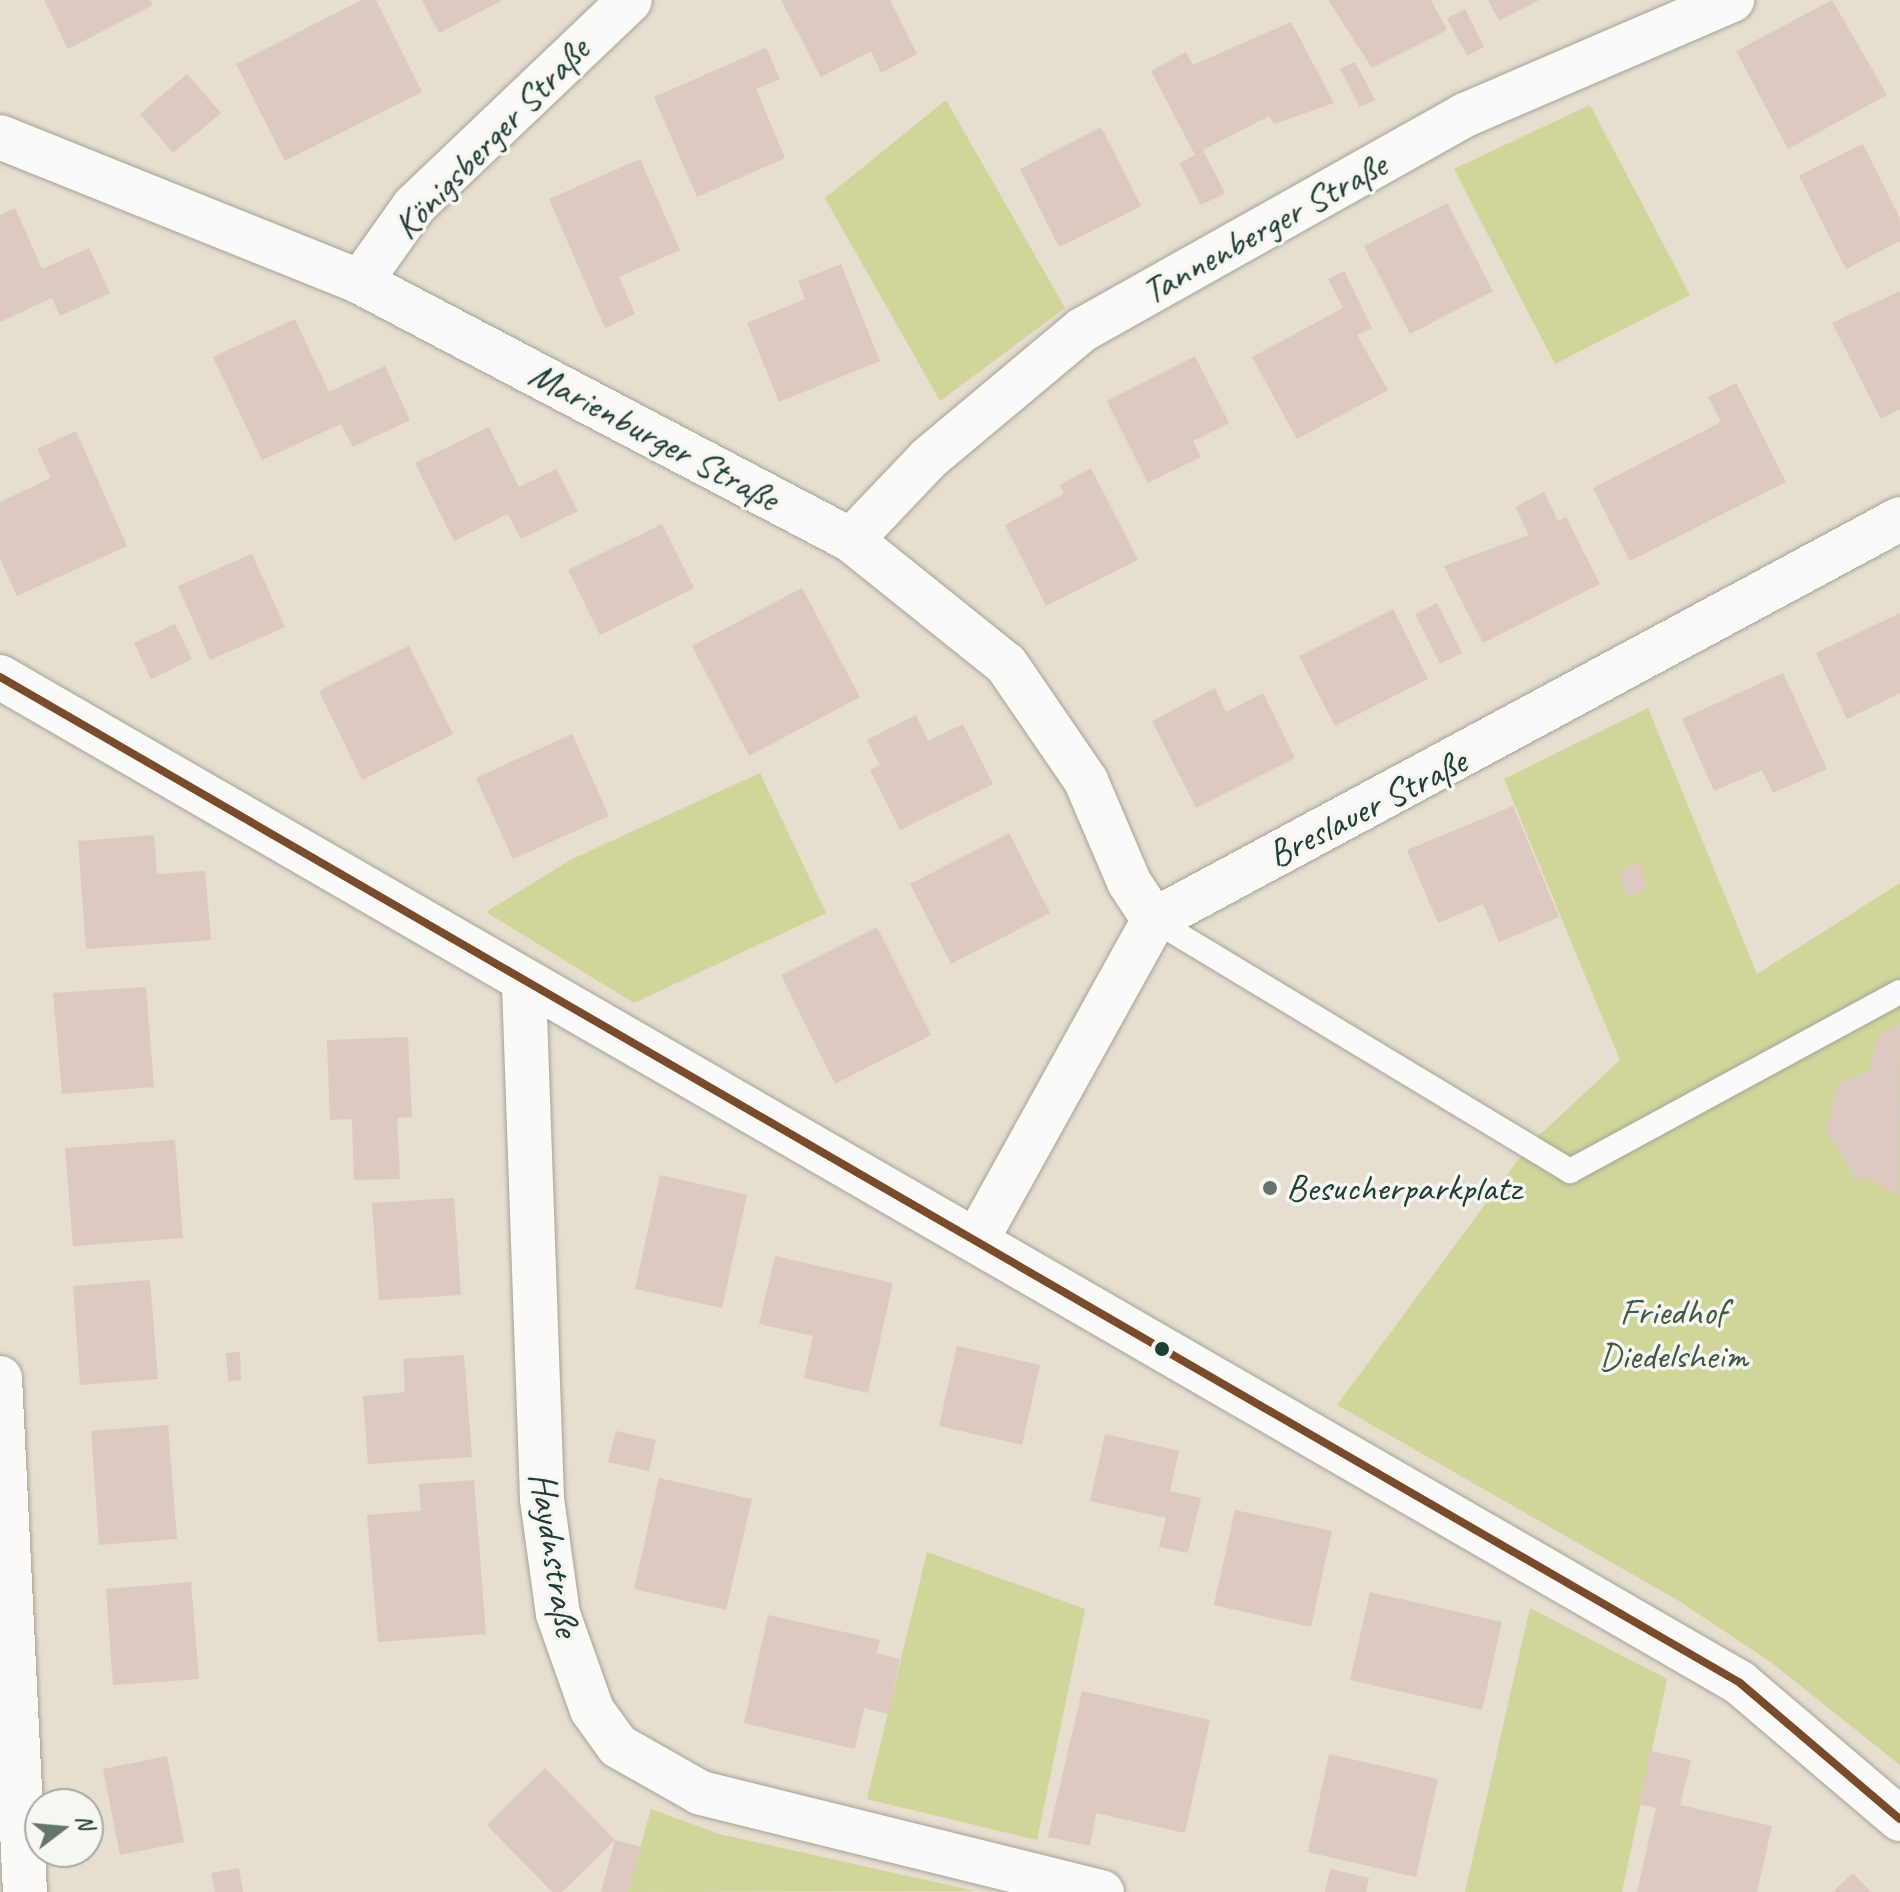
<!DOCTYPE html>
<meta charset="utf-8">
<style>
body{margin:0}
#map{position:relative;width:1900px;height:1892px;overflow:hidden;background:#e6dece;font-family:Caveat,sans-serif}
div>[style]{position:absolute}
.green>*{inset:0;background:#d0d59a}
.building>*{inset:0;background:#ddc9c1}
.roads{filter:drop-shadow(0 0 2px #a3a298) drop-shadow(0 0 2px #a3a298)}
.lane>*{height:24px;margin:-12px;padding:0 12px;transform-origin:12px;border-radius:12px;background:#fbfaf8}
.street>*{height:44px;margin:-22px;padding:0 22px;transform-origin:22px;border-radius:22px;background:#fbfaf8}
.bus-1>*{height:8px;margin:-4px;padding:0 4px;transform-origin:4px;border-radius:4px;background:#7a4b2a}
.dots>*{width:22px;height:22px;translate:-50% -50%;box-sizing:border-box;border:4px solid #f6f6f2;border-radius:50%}
span{translate:-50% -50%;white-space:nowrap;text-align:center;line-height:1.15;-webkit-text-stroke:7px #f6f6f2;paint-order:stroke}
.street-label{font-size:38px;color:#1f3d34}
.poi-label{font-size:38px;color:#1f3d34}
.left{translate:0 -50%;text-align:left}
.park-label{font-size:38px;color:#3f5a40}
.north{position:absolute;left:24px;top:1788px;width:80px;height:80px;box-sizing:border-box;background:#f6f6f2;border:2px solid #a0aca6;border-radius:50%;rotate:74deg;font-size:22px;font-weight:700;line-height:32px;text-align:center;color:#1f3d34}
.north::after{content:'';display:block;margin:auto;width:28px;height:36px;background:#65756a;clip-path:polygon(50% 0,100% 100%,50% 72%,0 100%)}
</style>
<div id="map">
<div class="green">
<i style="clip-path:polygon(946px 100px,1065px 308px,940px 401px,825px 198px)"></i>
<i style="clip-path:polygon(1590px 105px,1690px 295px,1555px 364px,1454px 169px)"></i>
<i style="clip-path:polygon(1648px 708px,1757px 974px,1900px 883px,1900px 1765px,1772px 1663px,1679px 1601px,1337px 1405px,1529px 1145px,1620px 1060px,1504px 779px)"></i>
<i style="clip-path:polygon(760px 773px,826px 913px,634px 1003px,486px 912px,570px 860px)"></i>
<i style="clip-path:polygon(927px 1552px,1085px 1609px,1037px 1840px,867px 1799px)"></i>
<i style="clip-path:polygon(1530px 1608px,1667px 1679px,1622px 1892px,1465px 1892px)"></i>
<i style="clip-path:polygon(651px 1809px,719px 1834px,975px 1891px,628px 1892px)"></i>
</div>
<div class="building">
<i style="clip-path:polygon(44px 0,150px 0,153px 5px,68px 49px)"></i>
<i style="clip-path:polygon(362px 0,376px 0,422px 92px,285px 161px,236px 64px)"></i>
<i style="clip-path:polygon(422px 0,503px 0,439px 33px)"></i>
<i style="clip-path:polygon(781px 0,890px 0,917px 54px,881px 73px,871px 51px,821px 77px)"></i>
<i style="clip-path:polygon(1328px 0,1431px 0,1447px 30px,1372px 68px)"></i>
<i style="clip-path:polygon(1488px 0,1539px 0,1499px 21px)"></i>
<i style="clip-path:polygon(1832px 0,1887px 95px,1788px 149px,1736px 51px)"></i>
<i style="clip-path:polygon(1465px 9px,1484px 47px,1467px 56px,1447px 18px)"></i>
<i style="clip-path:polygon(1291px 22px,1334px 103px,1274px 124px,1269px 116px,1203px 150px,1225px 193px,1201px 205px,1179px 163px,1195px 155px,1151px 71px,1186px 52px,1193px 65px)"></i>
<i style="clip-path:polygon(766px 48px,780px 79px,756px 89px,785px 158px,697px 197px,654px 97px)"></i>
<i style="clip-path:polygon(1355px 62px,1375px 100px,1360px 107px,1340px 69px)"></i>
<i style="clip-path:polygon(187px 74px,221px 113px,173px 153px,140px 114px)"></i>
<i style="clip-path:polygon(1101px 127px,1141px 206px,1059px 247px,1020px 169px)"></i>
<i style="clip-path:polygon(1863px 144px,1900px 219px,1900px 241px,1846px 269px,1799px 176px)"></i>
<i style="clip-path:polygon(640px 159px,680px 250px,619px 277px,635px 314px,605px 328px,549px 199px)"></i>
<i style="clip-path:polygon(1447px 203px,1493px 291px,1410px 334px,1364px 246px)"></i>
<i style="clip-path:polygon(15px 208px,42px 269px,89px 248px,110px 293px,60px 316px,52px 298px,0 322px,0 215px)"></i>
<i style="clip-path:polygon(841px 264px,880px 361px,779px 402px,747px 323px,805px 299px,798px 281px)"></i>
<i style="clip-path:polygon(1344px 271px,1372px 328px,1357px 335px,1388px 390px,1297px 439px,1252px 357px,1343px 308px,1328px 279px)"></i>
<i style="clip-path:polygon(1900px 291px,1900px 409px,1881px 419px,1832px 323px)"></i>
<i style="clip-path:polygon(295px 319px,329px 392px,385px 366px,410px 420px,353px 447px,341px 424px,262px 460px,213px 357px)"></i>
<i style="clip-path:polygon(1195px 356px,1229px 423px,1193px 441px,1201px 457px,1148px 483px,1107px 401px)"></i>
<i style="clip-path:polygon(1736px 383px,1786px 482px,1630px 561px,1593px 488px,1721px 422px,1708px 397px)"></i>
<i style="clip-path:polygon(489px 427px,519px 487px,556px 469px,578px 511px,521px 539px,508px 514px,454px 541px,415px 463px)"></i>
<i style="clip-path:polygon(76px 431px,127px 546px,17px 596px,0 559px,0 502px,51px 478px,37px 449px)"></i>
<i style="clip-path:polygon(1091px 468px,1138px 560px,1046px 606px,1005px 525px,1064px 494px,1060px 485px)"></i>
<i style="clip-path:polygon(1544px 492px,1558px 521px,1566px 517px,1600px 584px,1483px 643px,1444px 566px,1529px 535px,1515px 507px)"></i>
<i style="clip-path:polygon(662px 524px,694px 588px,600px 635px,568px 570px)"></i>
<i style="clip-path:polygon(252px 554px,285px 627px,210px 660px,178px 586px)"></i>
<i style="clip-path:polygon(802px 588px,860px 697px,749px 756px,692px 646px)"></i>
<i style="clip-path:polygon(1437px 603px,1462px 653px,1440px 664px,1415px 614px)"></i>
<i style="clip-path:polygon(1393px 609px,1428px 679px,1335px 726px,1299px 656px)"></i>
<i style="clip-path:polygon(1900px 613px,1900px 693px,1847px 719px,1816px 653px)"></i>
<i style="clip-path:polygon(175px 624px,192px 659px,151px 679px,134px 643px)"></i>
<i style="clip-path:polygon(409px 646px,453px 734px,362px 780px,319px 691px)"></i>
<i style="clip-path:polygon(1783px 673px,1827px 769px,1773px 793px,1762px 770px,1714px 791px,1682px 719px)"></i>
<i style="clip-path:polygon(1215px 688px,1226px 712px,1263px 693px,1295px 758px,1196px 808px,1152px 721px)"></i>
<i style="clip-path:polygon(916px 715px,928px 741px,963px 724px,993px 784px,900px 830px,870px 770px,880px 765px,867px 740px)"></i>
<i style="clip-path:polygon(572px 734px,609px 816px,513px 859px,476px 778px)"></i>
<i style="clip-path:polygon(1513px 806px,1559px 917px,1499px 942px,1483px 904px,1438px 923px,1407px 850px)"></i>
<i style="clip-path:polygon(1009px 833px,1050px 913px,951px 964px,910px 884px)"></i>
<i style="clip-path:polygon(154px 835px,157px 874px,205px 871px,211px 940px,86px 949px,78px 841px)"></i>
<i style="clip-path:polygon(1639px 863px,1647px 890px,1627px 896px,1618px 869px)"></i>
<i style="clip-path:polygon(877px 927px,931px 1035px,835px 1084px,781px 975px)"></i>
<i style="clip-path:polygon(146px 987px,154px 1087px,62px 1094px,53px 993px)"></i>
<i style="clip-path:polygon(1900px 1024px,1898px 1184px,1900px 1196px,1865px 1177px,1857px 1182px,1826px 1130px,1839px 1083px,1870px 1070px,1878px 1036px)"></i>
<i style="clip-path:polygon(408px 1037px,412px 1117px,397px 1118px,400px 1179px,354px 1180px,352px 1119px,330px 1120px,327px 1040px)"></i>
<i style="clip-path:polygon(175px 1140px,183px 1238px,73px 1246px,65px 1148px)"></i>
<i style="clip-path:polygon(660px 1175px,747px 1195px,722px 1308px,635px 1289px)"></i>
<i style="clip-path:polygon(454px 1198px,461px 1295px,379px 1300px,372px 1203px)"></i>
<i style="clip-path:polygon(775px 1256px,893px 1283px,868px 1393px,804px 1378px,813px 1336px,759px 1324px)"></i>
<i style="clip-path:polygon(150px 1280px,158px 1379px,80px 1385px,73px 1286px)"></i>
<i style="clip-path:polygon(957px 1346px,1040px 1365px,1022px 1445px,939px 1426px)"></i>
<i style="clip-path:polygon(240px 1352px,241px 1380px,228px 1381px,226px 1353px)"></i>
<i style="clip-path:polygon(464px 1355px,472px 1457px,368px 1464px,363px 1396px,405px 1392px,403px 1359px)"></i>
<i style="clip-path:polygon(168px 1425px,177px 1539px,99px 1545px,91px 1431px)"></i>
<i style="clip-path:polygon(616px 1431px,656px 1440px,649px 1471px,608px 1462px)"></i>
<i style="clip-path:polygon(1105px 1434px,1179px 1451px,1170px 1491px,1201px 1498px,1188px 1553px,1159px 1547px,1166px 1518px,1090px 1501px)"></i>
<i style="clip-path:polygon(659px 1478px,752px 1499px,726px 1610px,634px 1589px)"></i>
<i style="clip-path:polygon(474px 1480px,486px 1634px,378px 1642px,367px 1515px,421px 1511px,419px 1484px)"></i>
<i style="clip-path:polygon(1235px 1510px,1332px 1531px,1311px 1627px,1214px 1605px)"></i>
<i style="clip-path:polygon(191px 1582px,199px 1679px,113px 1685px,106px 1589px)"></i>
<i style="clip-path:polygon(1370px 1592px,1502px 1622px,1482px 1710px,1350px 1680px)"></i>
<i style="clip-path:polygon(768px 1615px,880px 1640px,876px 1653px,900px 1659px,888px 1714px,864px 1708px,855px 1749px,744px 1723px)"></i>
<i style="clip-path:polygon(1082px 1691px,1210px 1720px,1185px 1833px,1096px 1813px,1090px 1846px,1048px 1837px)"></i>
<i style="clip-path:polygon(1651px 1751px,1691px 1760px,1680px 1805px,1772px 1826px,1757px 1892px,1637px 1892px,1656px 1808px,1639px 1804px)"></i>
<i style="clip-path:polygon(1329px 1754px,1438px 1779px,1416px 1877px,1308px 1852px)"></i>
<i style="clip-path:polygon(167px 1756px,184px 1842px,120px 1855px,103px 1769px)"></i>
<i style="clip-path:polygon(545px 1768px,615px 1840px,562px 1892px,552px 1892px,487px 1825px)"></i>
<i style="clip-path:polygon(615px 1840px,641px 1847px,628px 1892px,601px 1892px)"></i>
<i style="clip-path:polygon(239px 1868px,243px 1892px,215px 1892px,211px 1873px)"></i>
<i style="clip-path:polygon(1330px 1869px,1369px 1878px,1366px 1892px,1325px 1892px)"></i>
<i style="clip-path:polygon(1853px 1873px,1871px 1892px,1833px 1892px)"></i>
</div>
<div class="roads">
<div class="lane">
<i style="left:1154px;top:920px;width:486px;rotate:31.1deg"></i>
<i style="left:1570px;top:1171px;width:375px;rotate:-28.5deg"></i>
</div>
<div class="street">
<i style="left:0;top:137px;width:388px;rotate:21.9deg"></i>
<i style="left:360px;top:282px;width:555px;rotate:27.72deg"></i>
<i style="left:851px;top:540px;width:198px;rotate:38.7deg"></i>
<i style="left:1006px;top:664px;width:142px;rotate:55.6deg"></i>
<i style="left:1086px;top:781px;width:110px;rotate:66.9deg"></i>
<i style="left:1129px;top:882px;width:45px;rotate:56.7deg"></i>
<i style="left:360px;top:282px;width:93px;rotate:-54.6deg"></i>
<i style="left:414px;top:206px;width:298px;rotate:-43.6deg"></i>
<i style="left:851px;top:540px;width:113px;rotate:-46.4deg"></i>
<i style="left:929px;top:458px;width:199px;rotate:-39.9deg"></i>
<i style="left:1082px;top:330px;width:439px;rotate:-29.3deg"></i>
<i style="left:1465px;top:115px;width:291px;rotate:-23.3deg"></i>
<i style="left:0;top:677px;width:2010px;rotate:30.03deg"></i>
<i style="left:1740px;top:1683px;width:210px;rotate:40.4deg"></i>
<i style="left:524px;top:985px;width:514px;rotate:87.99deg"></i>
<i style="left:542px;top:1499px;width:116px;rotate:82.1deg"></i>
<i style="left:558px;top:1614px;width:102px;rotate:70.5deg"></i>
<i style="left:592px;top:1710px;width:44px;rotate:54.2deg"></i>
<i style="left:618px;top:1746px;width:95px;rotate:29.5deg"></i>
<i style="left:701px;top:1793px;width:413px;rotate:13.9deg"></i>
<i style="left:977px;top:1239px;width:365px;rotate:-61deg"></i>
<i style="left:1154px;top:920px;width:847px;rotate:-28.26deg"></i>
<i style="left:0;top:1378px;width:515px;rotate:87.22deg"></i>
</div>
</div>
<div class="bus-1">
<i style="left:0;top:677px;width:2010px;rotate:30.03deg"></i>
<i style="left:1740px;top:1683px;width:210px;rotate:40.4deg"></i>
</div>
<div class="dots">
<i style="left:1270px;top:1188px;background:#65756a"></i>
<i style="left:1162px;top:1349px;background:#1f3d34"></i>
</div>
<div class="street-label">
<span style="left:491px;top:138px;rotate:-46deg">Königsberger Straße</span>
<span style="left:1264px;top:228px;rotate:-29deg">Tannenberger Straße</span>
<span style="left:654px;top:436px;rotate:28deg">Marienburger Straße</span>
<span style="left:1367px;top:808px;rotate:-27deg">Breslauer Straße</span>
<span style="left:555px;top:1554px;rotate:81deg">Haydnstraße</span>
</div>
<div class="poi-label">
<span class="left" style="left:1286px;top:1188px">Besucherparkplatz</span>
</div>
<div class="park-label">
<span style="left:1673px;top:1334px">Friedhof<br>Diedelsheim</span>
</div>
<div class="north">N</div>
</div>
